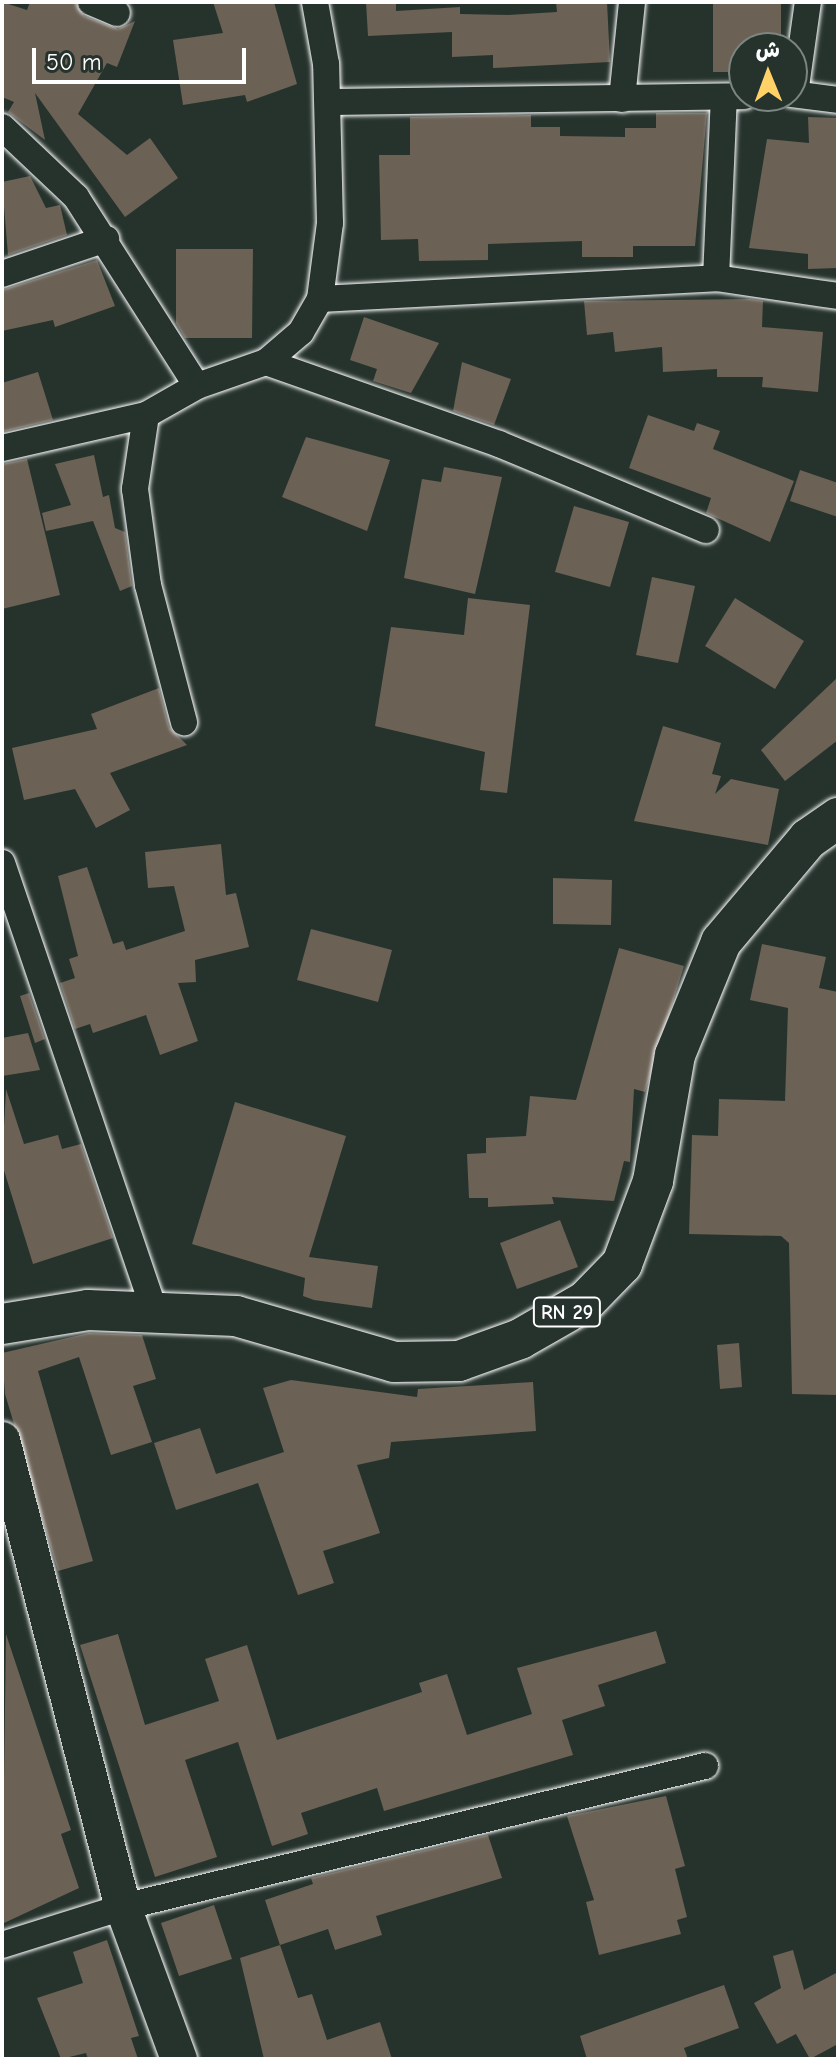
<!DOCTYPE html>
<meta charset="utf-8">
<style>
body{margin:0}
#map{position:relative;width:840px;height:2061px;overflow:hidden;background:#26332d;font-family:"Comic Neue","Playpen Sans Arabic",sans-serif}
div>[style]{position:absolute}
.building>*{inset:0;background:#6b6155}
.roads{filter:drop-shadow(0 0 2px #fff) drop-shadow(0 0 2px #fff)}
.minor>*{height:26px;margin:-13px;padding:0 13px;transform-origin:13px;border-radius:13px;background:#26332d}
.secondary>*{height:36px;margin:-18px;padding:0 18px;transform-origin:18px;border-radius:18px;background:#26332d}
.primary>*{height:40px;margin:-20px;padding:0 20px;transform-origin:20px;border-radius:20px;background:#26332d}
span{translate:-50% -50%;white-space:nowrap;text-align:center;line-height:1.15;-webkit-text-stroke:6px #26332d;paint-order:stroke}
.shield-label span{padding:2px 6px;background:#26332d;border:2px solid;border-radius:6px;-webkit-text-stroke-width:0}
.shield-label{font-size:20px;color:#fff;font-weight:700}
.frame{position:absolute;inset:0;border:4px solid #fff;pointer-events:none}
.north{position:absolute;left:728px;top:32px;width:80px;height:80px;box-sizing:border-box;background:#26332d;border:2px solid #7d8581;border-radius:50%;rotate:359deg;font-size:22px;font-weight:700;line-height:32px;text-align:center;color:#fff}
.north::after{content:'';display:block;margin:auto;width:28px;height:36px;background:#ffd166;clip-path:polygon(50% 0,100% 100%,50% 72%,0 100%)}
.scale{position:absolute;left:32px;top:48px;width:214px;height:36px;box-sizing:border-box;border:4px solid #fff;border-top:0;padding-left:10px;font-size:24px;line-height:28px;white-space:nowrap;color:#fff;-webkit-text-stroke:6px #26332d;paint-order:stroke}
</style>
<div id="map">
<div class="building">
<i style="clip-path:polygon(2px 2px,27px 10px,30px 2px,75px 2px,84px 16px,118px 29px,135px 21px,117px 67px,107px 63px,78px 114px,127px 155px,150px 138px,178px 178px,125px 217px,35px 93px,45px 140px,8px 112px,14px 102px,2px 97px)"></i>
<i style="clip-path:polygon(213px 2px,274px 2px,297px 84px,247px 102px,245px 95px,183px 105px,173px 40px,223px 33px)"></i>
<i style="clip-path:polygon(366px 2px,396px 2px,396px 11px,460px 7px,460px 14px,508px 15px,557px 12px,556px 2px,607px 2px,610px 62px,493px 68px,493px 55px,452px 57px,452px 32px,368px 36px)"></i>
<i style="clip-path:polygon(713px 2px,781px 2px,781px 48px,744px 48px,744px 72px,713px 72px)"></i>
<i style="clip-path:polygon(656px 113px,707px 113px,695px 246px,633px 246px,633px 257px,582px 257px,582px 241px,488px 244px,488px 260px,419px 261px,418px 239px,381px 240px,379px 155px,410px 155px,410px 117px,531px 115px,531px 127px,560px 127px,560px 136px,625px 137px,625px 128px,656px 128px)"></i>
<i style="clip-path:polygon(808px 117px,838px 118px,838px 268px,808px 269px,808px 254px,749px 248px,767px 139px,809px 143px)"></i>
<i style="clip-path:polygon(30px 176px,46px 208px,60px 205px,67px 235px,8px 255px,2px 182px)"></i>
<i style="clip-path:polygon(176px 249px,253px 249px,252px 338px,185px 338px,176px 323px)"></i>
<i style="clip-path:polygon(97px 260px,115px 306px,55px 327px,53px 320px,2px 331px,2px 290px)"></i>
<i style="clip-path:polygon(750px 299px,763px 301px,762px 327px,823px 332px,818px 392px,762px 387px,763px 377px,717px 377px,717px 369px,663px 372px,662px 347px,615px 352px,613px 332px,587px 335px,584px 301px)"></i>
<i style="clip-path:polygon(364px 317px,439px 343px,411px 393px,373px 381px,377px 369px,350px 360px)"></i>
<i style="clip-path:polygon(462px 362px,511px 379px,494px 425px,453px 411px)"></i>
<i style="clip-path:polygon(38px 372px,53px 420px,2px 432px,2px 383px)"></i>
<i style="clip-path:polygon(648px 415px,694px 431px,697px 423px,720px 431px,713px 449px,794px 481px,770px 542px,706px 513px,711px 498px,629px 468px)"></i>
<i style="clip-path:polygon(306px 437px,390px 460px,367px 531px,282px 497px)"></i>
<i style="clip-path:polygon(94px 455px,103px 497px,109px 495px,115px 528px,125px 532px,132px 586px,120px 591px,93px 521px,46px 531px,42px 513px,71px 505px,55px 464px)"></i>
<i style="clip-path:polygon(27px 459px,60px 595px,2px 609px,2px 464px)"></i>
<i style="clip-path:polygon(444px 467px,502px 477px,475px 594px,404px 578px,422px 479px,441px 482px)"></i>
<i style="clip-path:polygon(800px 470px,838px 483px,838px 517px,790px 501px)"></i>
<i style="clip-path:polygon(574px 506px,629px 522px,610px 587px,555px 572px)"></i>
<i style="clip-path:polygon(652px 577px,695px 586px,678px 663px,636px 655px)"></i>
<i style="clip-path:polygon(468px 598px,530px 605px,507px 793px,480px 790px,485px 752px,375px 726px,391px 627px,464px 635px)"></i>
<i style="clip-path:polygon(735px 598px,804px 641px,775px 689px,705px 646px)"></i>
<i style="clip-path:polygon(838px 677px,838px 740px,785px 781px,761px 750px)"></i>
<i style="clip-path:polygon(159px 688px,169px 727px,187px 745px,110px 773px,130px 810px,96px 828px,75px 789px,24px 800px,12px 748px,97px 729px,91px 714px)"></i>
<i style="clip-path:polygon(663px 726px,721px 743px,712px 774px,721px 776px,715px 794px,731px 779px,779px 789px,768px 845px,634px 821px)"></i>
<i style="clip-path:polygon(221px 844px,226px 895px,236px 893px,249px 947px,195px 960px,196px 982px,178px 983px,198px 1041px,160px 1055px,146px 1015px,93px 1033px,90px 1024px,75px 1029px,60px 983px,75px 978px,69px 959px,78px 956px,58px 876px,87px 867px,113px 944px,123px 941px,126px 950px,185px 931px,174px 886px,148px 888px,145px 852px)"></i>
<i style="clip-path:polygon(553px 878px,612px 880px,611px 925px,553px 924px)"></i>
<i style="clip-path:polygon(311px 929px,392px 950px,378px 1002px,297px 980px)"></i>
<i style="clip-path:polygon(762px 944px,826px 957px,819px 988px,838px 992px,838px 1395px,792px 1394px,789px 1243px,781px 1236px,689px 1234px,692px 1135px,718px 1136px,719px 1099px,785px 1101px,788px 1008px,750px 1000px)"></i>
<i style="clip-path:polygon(619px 948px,684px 966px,645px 1092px,634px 1089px,630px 1162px,624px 1161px,614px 1201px,552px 1197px,554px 1204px,488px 1207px,488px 1198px,469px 1198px,467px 1154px,486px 1153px,486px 1138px,526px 1136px,530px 1096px,576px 1100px)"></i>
<i style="clip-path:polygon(29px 993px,45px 1039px,35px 1043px,20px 996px)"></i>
<i style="clip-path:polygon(28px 1033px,40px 1070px,2px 1076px,2px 1038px)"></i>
<i style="clip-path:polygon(6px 1089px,24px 1144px,58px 1135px,62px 1149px,81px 1144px,113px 1238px,33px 1264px,2px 1164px)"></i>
<i style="clip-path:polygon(235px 1102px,346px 1136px,309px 1257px,378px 1266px,372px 1308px,314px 1300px,303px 1296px,305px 1278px,192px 1244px)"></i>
<i style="clip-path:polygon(560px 1220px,578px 1267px,517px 1289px,500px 1243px)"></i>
<i style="clip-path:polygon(89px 1333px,142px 1335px,156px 1379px,133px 1386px,152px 1442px,111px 1455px,79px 1357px,38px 1371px,93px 1561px,58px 1571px,5px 1394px,2px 1353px)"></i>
<i style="clip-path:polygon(739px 1343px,742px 1387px,720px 1389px,717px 1345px)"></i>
<i style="clip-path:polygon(291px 1380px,417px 1397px,418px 1389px,533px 1382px,536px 1431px,391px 1442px,389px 1458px,357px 1465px,380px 1533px,323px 1551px,334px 1583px,298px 1595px,258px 1483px,176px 1510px,154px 1443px,200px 1428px,216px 1474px,284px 1452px,263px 1388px)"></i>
<i style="clip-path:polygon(656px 1631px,666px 1663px,598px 1685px,605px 1706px,562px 1720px,573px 1755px,384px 1811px,377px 1788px,301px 1813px,308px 1834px,272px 1846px,238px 1742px,185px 1760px,217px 1857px,155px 1877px,80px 1645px,118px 1634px,145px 1725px,219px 1701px,205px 1659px,247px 1645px,277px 1740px,422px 1692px,419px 1683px,447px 1674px,467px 1735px,532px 1714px,517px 1668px)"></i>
<i style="clip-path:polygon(6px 1634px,71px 1830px,61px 1834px,79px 1888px,2px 1924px)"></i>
<i style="clip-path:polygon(666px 1796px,685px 1866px,675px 1869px,687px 1917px,677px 1920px,681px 1934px,599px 1955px,586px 1902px,594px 1900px,567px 1816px)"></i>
<i style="clip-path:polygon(488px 1835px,502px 1878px,376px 1916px,382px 1935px,335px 1950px,328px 1929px,280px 1945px,265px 1900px,313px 1884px,311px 1878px)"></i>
<i style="clip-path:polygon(214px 1905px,232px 1959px,179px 1976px,161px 1923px)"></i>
<i style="clip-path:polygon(107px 1940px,139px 2036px,131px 2038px,138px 2059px,88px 2059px,86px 2053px,61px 2059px,37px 1998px,83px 1983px,73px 1952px)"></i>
<i style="clip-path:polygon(280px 1945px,298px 1998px,312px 1994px,327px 2040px,380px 2022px,392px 2059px,264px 2059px,240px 1958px)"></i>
<i style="clip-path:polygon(793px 1950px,804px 1990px,838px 1972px,838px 2044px,810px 2059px,796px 2034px,777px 2044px,754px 2003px,781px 1988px,773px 1956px)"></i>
<i style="clip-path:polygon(724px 1985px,739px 2028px,684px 2048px,688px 2059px,587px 2059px,580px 2036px)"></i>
</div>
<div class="roads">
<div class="minor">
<i style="left:91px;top:2px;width:28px;rotate:23deg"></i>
<i style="left:792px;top:94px;width:46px;rotate:7.4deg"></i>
<i style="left:795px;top:94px;width:93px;rotate:-82deg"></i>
<i style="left:622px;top:99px;width:98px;rotate:-84.1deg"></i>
<i style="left:328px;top:102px;width:416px;rotate:-0.8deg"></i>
<i style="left:2px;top:127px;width:102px;rotate:43.4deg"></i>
<i style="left:76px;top:197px;width:224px;rotate:57.4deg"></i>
<i style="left:2px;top:274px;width:110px;rotate:-18.6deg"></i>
<i style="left:716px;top:278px;width:181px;rotate:-87.5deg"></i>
<i style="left:320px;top:299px;width:397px;rotate:-3deg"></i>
<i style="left:716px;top:278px;width:123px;rotate:8.4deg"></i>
<i style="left:266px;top:362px;width:247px;rotate:19.4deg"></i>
<i style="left:499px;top:444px;width:224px;rotate:22.6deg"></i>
<i style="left:146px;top:415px;width:75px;rotate:98.5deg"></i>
<i style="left:135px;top:489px;width:97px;rotate:82.3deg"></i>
<i style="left:148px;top:585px;width:142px;rotate:75.3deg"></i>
<i style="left:2px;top:448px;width:148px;rotate:-12.9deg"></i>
<i style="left:146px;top:415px;width:59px;rotate:-29.6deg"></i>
<i style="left:197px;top:386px;width:73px;rotate:-19.2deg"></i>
<i style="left:266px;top:362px;width:46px;rotate:-40.6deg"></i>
<i style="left:301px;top:332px;width:38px;rotate:-60deg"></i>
<i style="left:320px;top:299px;width:77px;rotate:-82.5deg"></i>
<i style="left:330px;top:223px;width:159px;rotate:-91.4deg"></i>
<i style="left:326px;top:64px;width:63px;rotate:-100.1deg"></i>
<i style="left:2px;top:863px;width:471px;rotate:71.2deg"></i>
<i style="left:2px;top:1945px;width:127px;rotate:-17.4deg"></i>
<i style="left:123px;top:1907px;width:599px;rotate:-13.62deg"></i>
</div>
<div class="secondary">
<i style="left:2px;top:1440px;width:482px;rotate:75.5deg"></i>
<i style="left:123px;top:1907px;width:162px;rotate:69.8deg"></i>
</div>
<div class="primary">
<i style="left:2px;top:1324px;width:87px;rotate:-9.2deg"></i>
<i style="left:88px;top:1310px;width:148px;rotate:2.3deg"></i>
<i style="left:236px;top:1316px;width:165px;rotate:16.2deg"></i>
<i style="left:394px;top:1362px;width:65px;rotate:-0.9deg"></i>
<i style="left:459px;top:1361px;width:65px;rotate:-19.8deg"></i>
<i style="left:520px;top:1339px;width:76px;rotate:-29.9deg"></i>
<i style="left:586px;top:1301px;width:52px;rotate:-45.8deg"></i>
<i style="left:622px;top:1264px;width:89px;rotate:-69.5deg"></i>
<i style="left:653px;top:1181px;width:128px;rotate:-80.1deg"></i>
<i style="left:675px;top:1055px;width:122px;rotate:-67.8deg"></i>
<i style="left:721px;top:942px;width:135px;rotate:-49.8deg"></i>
<i style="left:808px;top:839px;width:37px;rotate:-35deg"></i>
</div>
</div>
<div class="shield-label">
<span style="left:567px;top:1312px">RN 29</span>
</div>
<div class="frame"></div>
<div class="north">ش</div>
<div class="scale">50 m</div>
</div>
